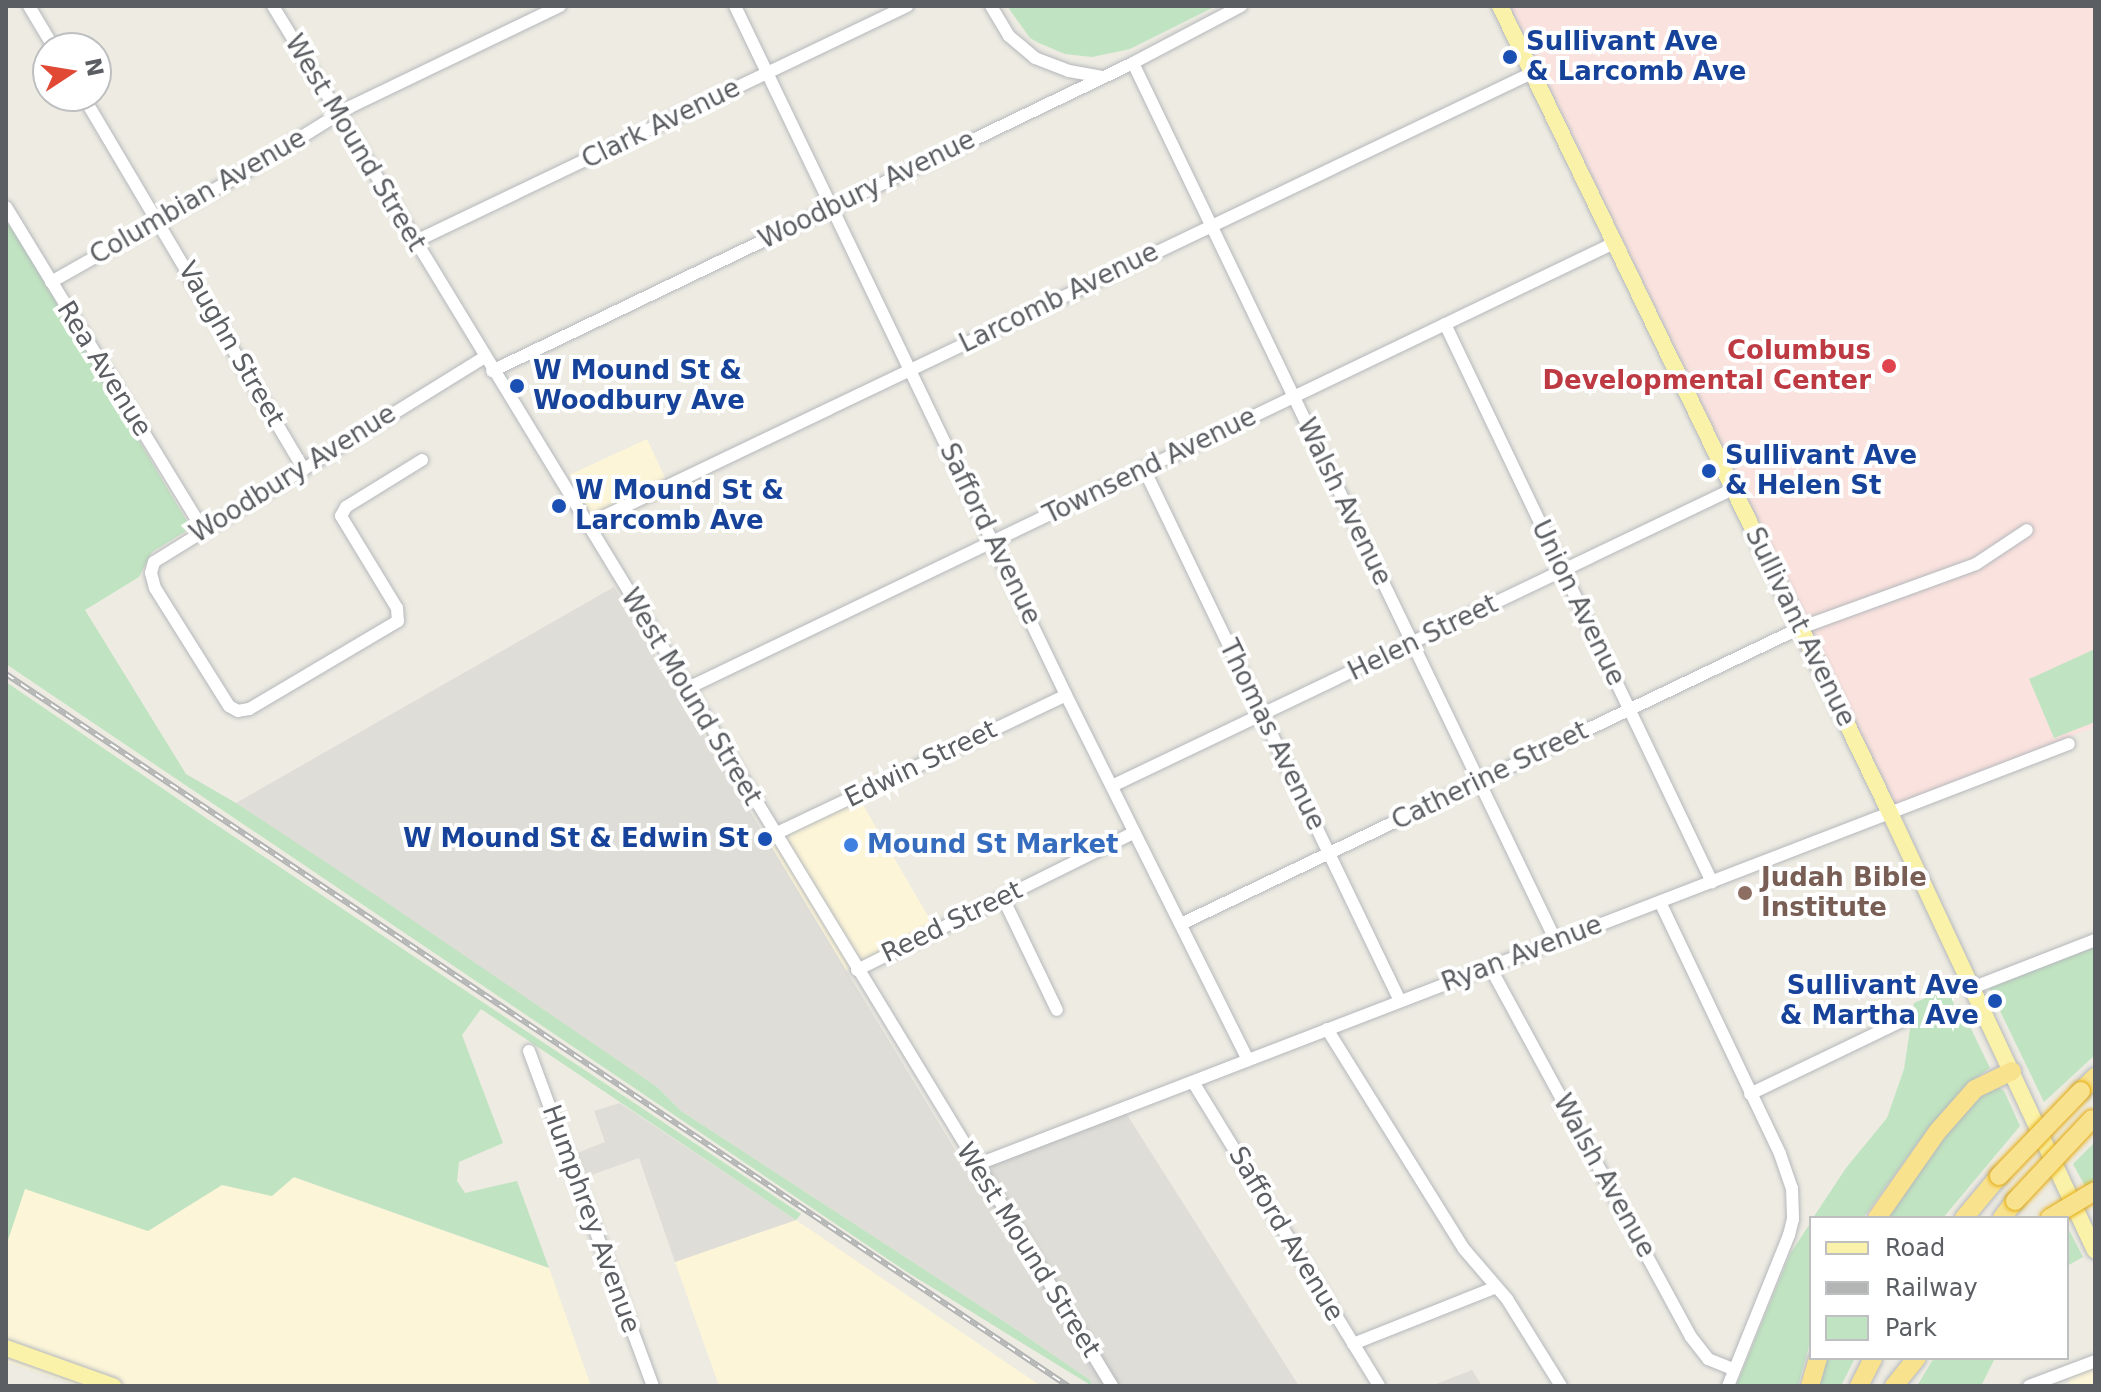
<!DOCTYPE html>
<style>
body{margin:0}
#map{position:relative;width:2101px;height:1392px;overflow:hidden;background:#edebe2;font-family:"DejaVu Sans",sans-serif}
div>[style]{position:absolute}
.commercial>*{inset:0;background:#fcf5d8}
.industrial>*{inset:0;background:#deddd7}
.medical>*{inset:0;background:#fae2de}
.green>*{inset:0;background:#c0e4c1}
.roads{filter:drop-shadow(0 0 2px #b5b8bc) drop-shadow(0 0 2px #b5b8bc)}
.minor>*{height:12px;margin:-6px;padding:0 6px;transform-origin:6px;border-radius:6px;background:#fff}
.major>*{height:16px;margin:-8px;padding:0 8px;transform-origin:8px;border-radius:8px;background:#fbf2a9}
.highway>*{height:18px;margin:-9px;padding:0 9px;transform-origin:9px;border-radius:9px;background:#f8e28e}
.rail>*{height:6px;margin-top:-3px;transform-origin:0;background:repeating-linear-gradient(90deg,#fff 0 9px,#b3b4b4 0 18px);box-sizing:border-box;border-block:2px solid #b3b4b4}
.bridges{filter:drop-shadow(0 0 2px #e5aa0a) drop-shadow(0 0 2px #e5aa0a)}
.highway-bridge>*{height:18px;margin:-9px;padding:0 9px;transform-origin:9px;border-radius:9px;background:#f8e28e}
.dots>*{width:22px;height:22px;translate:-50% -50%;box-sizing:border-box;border:4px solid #fff;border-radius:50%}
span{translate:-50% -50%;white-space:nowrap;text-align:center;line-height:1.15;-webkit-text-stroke:8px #fff;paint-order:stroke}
.transit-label{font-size:26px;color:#164399;font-weight:700}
.left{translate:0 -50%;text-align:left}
.right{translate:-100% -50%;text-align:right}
.street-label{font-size:26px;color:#5b5e62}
.health-label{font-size:26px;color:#be3a42;font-weight:700}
.shop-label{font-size:26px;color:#366cbe;font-weight:700}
.education-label{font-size:26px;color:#785e54;font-weight:700}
.frame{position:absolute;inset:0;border:8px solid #5b5e62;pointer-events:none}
.legend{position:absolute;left:1809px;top:1216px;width:260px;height:144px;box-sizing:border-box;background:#fff;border:2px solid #bdbfc0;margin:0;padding:10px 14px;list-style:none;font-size:24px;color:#5b5e62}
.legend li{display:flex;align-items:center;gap:16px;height:40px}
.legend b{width:40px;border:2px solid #bdbfc0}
.north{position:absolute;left:32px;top:32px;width:80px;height:80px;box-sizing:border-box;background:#fff;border:2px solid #bdbfc0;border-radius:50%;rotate:78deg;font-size:22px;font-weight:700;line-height:32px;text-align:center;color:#5b5e62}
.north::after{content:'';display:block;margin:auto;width:28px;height:36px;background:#e14934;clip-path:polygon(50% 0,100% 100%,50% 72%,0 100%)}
</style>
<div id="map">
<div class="commercial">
<i style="clip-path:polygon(647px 439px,666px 480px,591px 515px,569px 475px)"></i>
<i style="clip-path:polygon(859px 798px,935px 928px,846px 970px,768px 841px)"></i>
<i style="clip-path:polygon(293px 1177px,549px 1268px,591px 1386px,79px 1386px,6px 1362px,6px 1246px,25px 1188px,148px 1231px,222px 1185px,272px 1196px)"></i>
<i style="clip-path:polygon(796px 1220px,1041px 1386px,719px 1386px,675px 1262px)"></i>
<i style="clip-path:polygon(2095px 1361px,2095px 1386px,2071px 1386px,2065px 1372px)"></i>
</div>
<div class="industrial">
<i style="clip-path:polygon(614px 587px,969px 1173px,1126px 1113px,1299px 1386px,1092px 1386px,1090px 1380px,1011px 1326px,681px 1111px,657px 1087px,236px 803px)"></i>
<i style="clip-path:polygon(620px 1103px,796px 1220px,675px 1262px,639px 1158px,580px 1179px,572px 1155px,605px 1142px,594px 1111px)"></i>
<i style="clip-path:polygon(1472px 1370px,1482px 1386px,1430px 1386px,1431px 1386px)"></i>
</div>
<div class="medical">
<i style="clip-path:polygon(1510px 6px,2095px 6px,2095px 727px,1896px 806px)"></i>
</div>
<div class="green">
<i style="clip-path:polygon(1007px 6px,1216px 6px,1130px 49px,1092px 57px,1065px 54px,1039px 43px,1030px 38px)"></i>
<i style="clip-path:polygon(6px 218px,191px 528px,152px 552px,139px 577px,85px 610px,186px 774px,236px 803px,377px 896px,657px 1087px,681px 1111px,1011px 1326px,1090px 1380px,1092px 1386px,907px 1272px,6px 664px)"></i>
<i style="clip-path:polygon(2095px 649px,2095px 722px,2054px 738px,2029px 679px)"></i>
<i style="clip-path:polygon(6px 682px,203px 816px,801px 1214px,796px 1220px,481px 1009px,462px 1035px,503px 1143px,459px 1162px,457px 1181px,465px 1193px,517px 1181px,549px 1268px,294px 1177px,272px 1196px,222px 1185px,148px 1231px,25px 1189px,6px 1246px)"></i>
<i style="clip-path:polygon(2095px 947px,2095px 1055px,2044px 1102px,1989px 988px)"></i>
<i style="clip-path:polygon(1951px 987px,1954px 1007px,1959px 1004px,1990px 1068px,1972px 1081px,1927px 1130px,1863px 1218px,1813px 1218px,1846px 1168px,1887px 1118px,1904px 1069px,1914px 1003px)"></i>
<i style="clip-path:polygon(1997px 1086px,2004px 1091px,2020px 1126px,1943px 1218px,1886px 1218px,1971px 1099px)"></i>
<i style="clip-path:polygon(2095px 1142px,2095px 1182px,2085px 1186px,2073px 1164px)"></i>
<i style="clip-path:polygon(1811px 1222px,1811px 1339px,1798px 1386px,1736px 1386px,1790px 1254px)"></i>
<i style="clip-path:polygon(2067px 1226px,2083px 1257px,2067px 1266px)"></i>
<i style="clip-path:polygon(1823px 1358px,1855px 1358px,1841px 1386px,1815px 1386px)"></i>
<i style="clip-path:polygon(1934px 1358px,1995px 1358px,1981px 1386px,1917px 1386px)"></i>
</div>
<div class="roads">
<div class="minor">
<i style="left:29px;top:6px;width:49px;rotate:59.2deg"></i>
<i style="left:273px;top:6px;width:1615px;rotate:58.7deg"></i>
<i style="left:735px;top:6px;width:764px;rotate:64.34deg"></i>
<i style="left:1066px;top:695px;width:408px;rotate:63.5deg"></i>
<i style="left:991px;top:6px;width:35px;rotate:59deg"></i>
<i style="left:1009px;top:36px;width:34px;rotate:40deg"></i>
<i style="left:1035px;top:58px;width:36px;rotate:21deg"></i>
<i style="left:1069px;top:71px;width:35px;rotate:10deg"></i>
<i style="left:1133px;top:63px;width:975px;rotate:64.28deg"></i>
<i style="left:83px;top:96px;width:434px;rotate:59.4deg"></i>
<i style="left:6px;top:207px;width:378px;rotate:58.6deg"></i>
<i style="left:414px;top:242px;width:547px;rotate:-25.58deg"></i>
<i style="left:51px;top:282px;width:225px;rotate:-29.5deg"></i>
<i style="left:247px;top:171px;width:121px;rotate:-31.9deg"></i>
<i style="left:350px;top:107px;width:233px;rotate:-25.7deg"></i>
<i style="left:1445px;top:324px;width:619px;rotate:64.43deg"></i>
<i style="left:492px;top:371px;width:711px;rotate:-25.66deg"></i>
<i style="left:1133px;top:63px;width:122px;rotate:-27.8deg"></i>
<i style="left:422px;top:460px;width:89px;rotate:148.3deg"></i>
<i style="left:346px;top:507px;width:10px;rotate:119deg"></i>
<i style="left:341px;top:516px;width:108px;rotate:58.7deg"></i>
<i style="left:397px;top:608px;width:13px;rotate:86deg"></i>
<i style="left:398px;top:621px;width:173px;rotate:149.4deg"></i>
<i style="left:249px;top:709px;width:11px;rotate:170deg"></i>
<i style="left:238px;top:711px;width:10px;rotate:-151deg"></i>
<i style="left:229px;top:706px;width:139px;rotate:-122.1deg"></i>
<i style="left:155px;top:588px;width:16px;rotate:-105deg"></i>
<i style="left:151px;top:573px;width:11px;rotate:-75deg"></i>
<i style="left:154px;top:562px;width:388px;rotate:-31.8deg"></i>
<i style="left:1144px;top:469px;width:590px;rotate:64.3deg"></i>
<i style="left:586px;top:525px;width:1048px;rotate:-25.54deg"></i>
<i style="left:686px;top:689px;width:1030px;rotate:-25.67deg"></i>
<i style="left:1112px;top:786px;width:688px;rotate:-25.56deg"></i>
<i style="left:775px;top:834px;width:322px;rotate:-25.5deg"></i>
<i style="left:1003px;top:898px;width:124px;rotate:64.3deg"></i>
<i style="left:1660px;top:902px;width:279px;rotate:64.5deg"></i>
<i style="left:1780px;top:1154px;width:36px;rotate:71deg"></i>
<i style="left:1792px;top:1188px;width:31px;rotate:88deg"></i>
<i style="left:1793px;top:1219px;width:16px;rotate:104deg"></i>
<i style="left:1789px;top:1235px;width:163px;rotate:112deg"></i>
<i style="left:1181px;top:924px;width:686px;rotate:-25.56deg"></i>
<i style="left:1800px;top:628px;width:187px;rotate:-20deg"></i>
<i style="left:1976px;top:564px;width:61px;rotate:-33.7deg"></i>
<i style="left:1490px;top:967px;width:421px;rotate:61.5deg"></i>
<i style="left:1691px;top:1337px;width:28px;rotate:52deg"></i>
<i style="left:1708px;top:1359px;width:27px;rotate:22deg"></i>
<i style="left:857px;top:970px;width:308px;rotate:-26.4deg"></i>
<i style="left:1972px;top:988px;width:132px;rotate:-21.3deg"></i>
<i style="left:1327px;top:1029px;width:259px;rotate:58.1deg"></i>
<i style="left:1464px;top:1249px;width:66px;rotate:49.3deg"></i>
<i style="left:1507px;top:1299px;width:102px;rotate:58.2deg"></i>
<i style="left:529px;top:1051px;width:357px;rotate:69.7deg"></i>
<i style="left:1193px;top:1082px;width:356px;rotate:58.5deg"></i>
<i style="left:1750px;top:1094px;width:175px;rotate:-25.7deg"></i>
<i style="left:976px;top:1165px;width:1171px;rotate:-21.07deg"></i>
<i style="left:1353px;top:1344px;width:154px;rotate:-21.7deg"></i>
<i style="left:2029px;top:1386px;width:71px;rotate:-20.7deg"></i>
</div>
<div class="major">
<i style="left:1500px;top:6px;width:896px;rotate:64.21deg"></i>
<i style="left:1890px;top:813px;width:483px;rotate:64.9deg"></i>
<i style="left:6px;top:1348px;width:114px;rotate:19.6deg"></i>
</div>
<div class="highway">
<i style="left:2081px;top:1091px;width:20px;rotate:-45deg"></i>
<i style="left:1877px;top:1218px;width:106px;rotate:-55deg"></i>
<i style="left:1938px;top:1131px;width:56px;rotate:-48.6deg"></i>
<i style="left:1975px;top:1089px;width:41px;rotate:-25.9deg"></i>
<i style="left:1964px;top:1218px;width:55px;rotate:-50.2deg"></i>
<i style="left:2002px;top:1218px;width:21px;rotate:-53deg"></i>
<i style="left:1810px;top:1386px;width:29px;rotate:-74deg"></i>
<i style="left:1859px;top:1386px;width:31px;rotate:-63deg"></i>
<i style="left:1894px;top:1386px;width:36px;rotate:-51deg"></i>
</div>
</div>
<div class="rail">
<i style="left:6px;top:674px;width:1279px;rotate:33.84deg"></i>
</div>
<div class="bridges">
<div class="highway-bridge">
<i style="left:1999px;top:1176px;width:118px;rotate:-46deg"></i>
<i style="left:2015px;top:1201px;width:112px;rotate:-46.8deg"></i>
<i style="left:2050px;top:1218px;width:52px;rotate:-31deg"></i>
</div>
</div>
<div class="dots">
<i style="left:1510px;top:57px;background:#1a4fb4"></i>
<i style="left:1889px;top:366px;background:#e0444e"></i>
<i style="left:517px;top:386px;background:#1a4fb4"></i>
<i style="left:1709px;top:471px;background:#1a4fb4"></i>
<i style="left:559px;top:506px;background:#1a4fb4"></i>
<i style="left:765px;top:839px;background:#1a4fb4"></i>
<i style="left:851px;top:845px;background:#3f7fe0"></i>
<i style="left:1745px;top:893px;background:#8d6e63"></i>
<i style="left:1995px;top:1001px;background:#1a4fb4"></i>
</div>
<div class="transit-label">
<span class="left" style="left:1526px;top:57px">Sullivant Ave<br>&amp; Larcomb Ave</span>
<span class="left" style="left:533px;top:386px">W Mound St &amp;<br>Woodbury Ave</span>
<span class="left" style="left:1725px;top:471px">Sullivant Ave<br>&amp; Helen St</span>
<span class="left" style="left:575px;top:506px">W Mound St &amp;<br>Larcomb Ave</span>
<span class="right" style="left:749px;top:839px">W Mound St &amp; Edwin St</span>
<span class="right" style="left:1979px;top:1001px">Sullivant Ave<br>&amp; Martha Ave</span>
</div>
<div class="street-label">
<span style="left:661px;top:124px;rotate:-26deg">Clark Avenue</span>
<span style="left:355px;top:143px;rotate:59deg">West Mound Street</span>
<span style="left:867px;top:190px;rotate:-26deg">Woodbury Avenue</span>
<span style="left:198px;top:197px;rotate:-30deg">Columbian Avenue</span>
<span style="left:1059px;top:298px;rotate:-26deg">Larcomb Avenue</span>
<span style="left:231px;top:344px;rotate:60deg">Vaughn Street</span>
<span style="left:104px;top:369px;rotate:58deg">Rea Avenue</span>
<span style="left:1150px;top:466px;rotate:-26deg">Townsend Avenue</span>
<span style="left:293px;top:474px;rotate:-32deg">Woodbury Avenue</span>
<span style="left:1344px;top:502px;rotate:64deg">Walsh Avenue</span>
<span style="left:990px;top:534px;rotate:64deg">Safford Avenue</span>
<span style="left:1578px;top:603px;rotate:64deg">Union Avenue</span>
<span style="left:1800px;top:627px;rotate:64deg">Sullivant Avenue</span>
<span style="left:1423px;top:638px;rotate:-26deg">Helen Street</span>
<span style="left:691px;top:697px;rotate:59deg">West Mound Street</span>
<span style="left:1272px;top:735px;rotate:64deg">Thomas Avenue</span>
<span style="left:921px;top:764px;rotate:-26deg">Edwin Street</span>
<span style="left:1490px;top:776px;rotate:-26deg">Catherine Street</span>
<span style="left:952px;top:922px;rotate:-26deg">Reed Street</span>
<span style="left:1522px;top:954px;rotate:-21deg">Ryan Avenue</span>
<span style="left:1604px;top:1176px;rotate:61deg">Walsh Avenue</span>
<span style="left:591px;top:1219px;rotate:70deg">Humphrey Avenue</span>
<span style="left:1286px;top:1234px;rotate:59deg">Safford Avenue</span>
<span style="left:1028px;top:1250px;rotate:58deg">West Mound Street</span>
</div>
<div class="health-label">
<span class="right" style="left:1871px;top:366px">Columbus<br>Developmental Center</span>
</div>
<div class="shop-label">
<span class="left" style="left:867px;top:845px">Mound St Market</span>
</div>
<div class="education-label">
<span class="left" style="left:1761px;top:893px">Judah Bible<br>Institute</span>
</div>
<div class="frame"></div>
<ul class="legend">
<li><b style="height:10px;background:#fbf2a9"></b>Road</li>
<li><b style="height:10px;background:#b3b4b4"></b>Railway</li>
<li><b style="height:22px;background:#c0e4c1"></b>Park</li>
</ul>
<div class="north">N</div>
</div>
